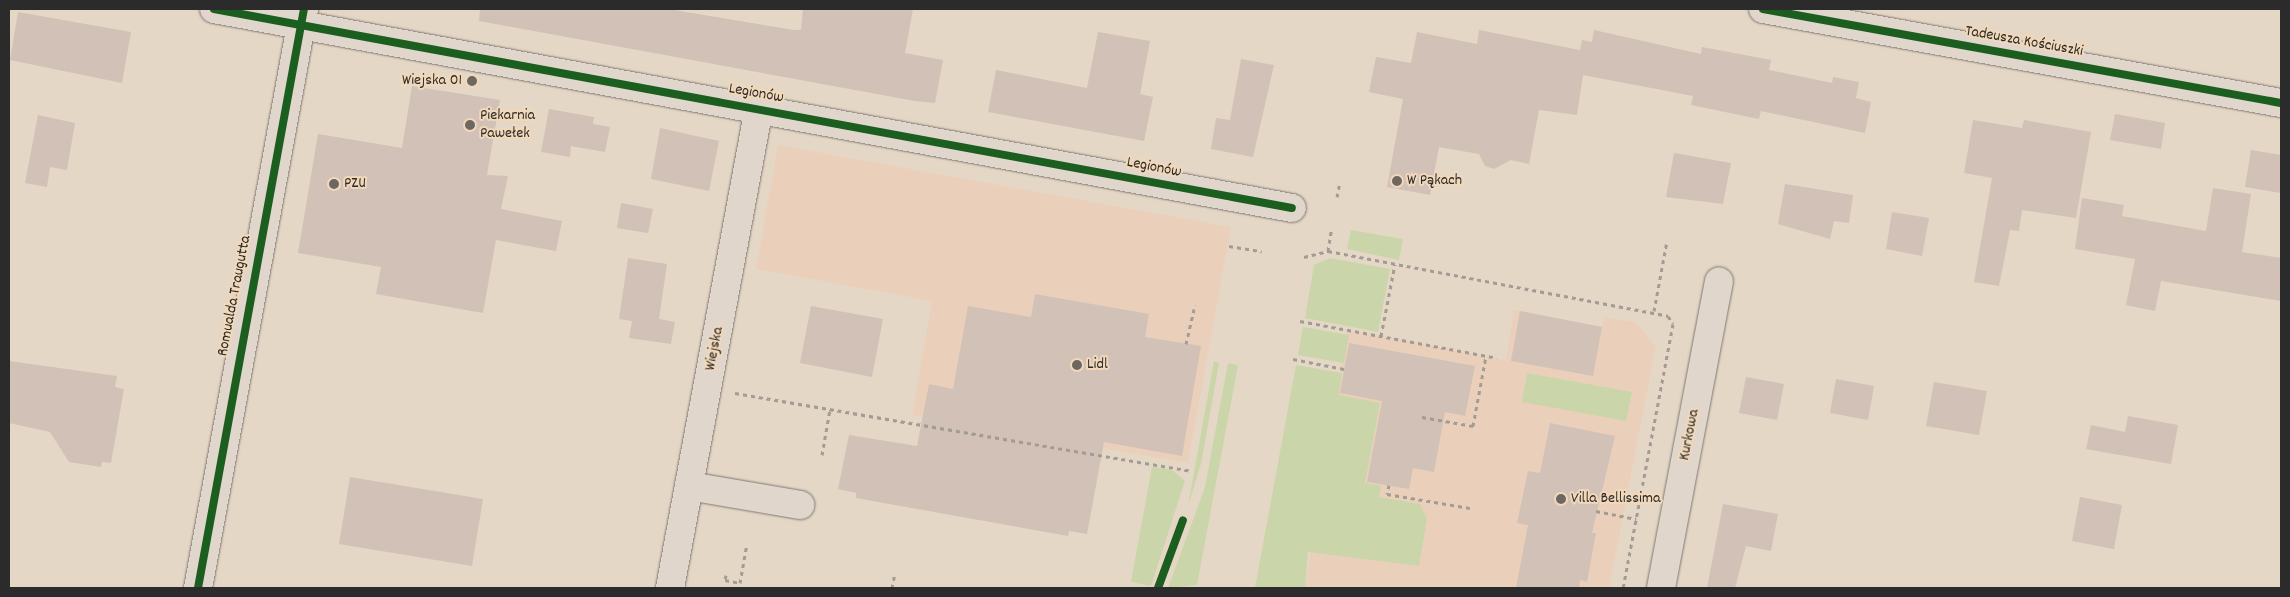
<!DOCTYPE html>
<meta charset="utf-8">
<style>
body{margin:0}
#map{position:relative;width:2290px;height:597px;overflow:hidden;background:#e5d7c6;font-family:Dekko,sans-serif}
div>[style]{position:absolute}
.built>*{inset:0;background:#ead0ba}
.green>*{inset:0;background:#cad6a9}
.building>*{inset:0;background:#d1c1b7}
.path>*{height:3px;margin-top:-1.5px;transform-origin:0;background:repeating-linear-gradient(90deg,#a39c94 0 4px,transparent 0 8px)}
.roads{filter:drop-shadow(0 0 1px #7f7871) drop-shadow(0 0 1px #7f7871)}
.minor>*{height:28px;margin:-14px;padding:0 14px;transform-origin:14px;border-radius:14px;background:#e0d6cb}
.cycleway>*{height:8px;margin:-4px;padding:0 4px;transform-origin:4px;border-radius:4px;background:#1b5e20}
.dots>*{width:14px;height:14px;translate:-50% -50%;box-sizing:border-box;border:2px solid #f2d8b9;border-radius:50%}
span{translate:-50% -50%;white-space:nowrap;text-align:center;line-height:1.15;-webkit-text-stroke:4px #f2d8b9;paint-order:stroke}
.street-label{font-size:16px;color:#2b2b2b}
.poi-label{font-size:16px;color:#2b2b2b}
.right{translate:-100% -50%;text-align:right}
.left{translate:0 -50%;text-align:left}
.frame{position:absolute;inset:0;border:10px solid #2b2b2b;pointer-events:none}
</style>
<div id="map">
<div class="built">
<i style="clip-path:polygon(778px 145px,1231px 227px,1188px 463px,912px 415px,932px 301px,756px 269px)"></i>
<i style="clip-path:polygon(1514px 310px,1602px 327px,1604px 317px,1635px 322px,1656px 346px,1609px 588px,1305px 588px,1347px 330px,1506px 360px)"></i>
</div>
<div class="green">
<i style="clip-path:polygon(1351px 230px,1403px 239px,1399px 260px,1347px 249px)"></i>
<i style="clip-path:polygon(1330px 258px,1390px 269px,1378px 332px,1305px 318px,1314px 265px)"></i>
<i style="clip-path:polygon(1303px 327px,1349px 335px,1344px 363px,1298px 355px)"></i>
<i style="clip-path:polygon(1214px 361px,1219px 363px,1201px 464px,1188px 506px)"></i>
<i style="clip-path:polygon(1228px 363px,1238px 365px,1197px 585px,1168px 588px,1205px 487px)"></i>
<i style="clip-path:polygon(1296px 365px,1342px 373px,1339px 395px,1380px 403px,1365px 483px,1381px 486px,1379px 497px,1420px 504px,1427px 519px,1419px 566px,1308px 552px,1305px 588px,1255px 588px)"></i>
<i style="clip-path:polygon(1527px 373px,1632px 392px,1626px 421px,1522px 402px)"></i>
<i style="clip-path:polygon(1152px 467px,1172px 470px,1185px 481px,1151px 586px,1131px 582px)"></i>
</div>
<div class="building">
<i style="clip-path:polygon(480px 9px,668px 9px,794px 30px,801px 30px,803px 9px,913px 9px,905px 53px,943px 60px,935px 103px,915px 101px,479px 21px)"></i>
<i style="clip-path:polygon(18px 12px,131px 32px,122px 83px,10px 60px)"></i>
<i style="clip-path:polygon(1479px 30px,1580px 50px,1582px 40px,1592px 42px,1594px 30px,1701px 54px,1702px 47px,1771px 60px,1769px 70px,1832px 83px,1833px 77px,1859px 82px,1856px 98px,1871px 102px,1865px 133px,1761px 111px,1759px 119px,1691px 105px,1693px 96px,1583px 75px,1577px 115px,1539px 110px,1529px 164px,1511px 160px,1494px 169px,1485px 166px,1479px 154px,1439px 147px,1430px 195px,1387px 187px,1403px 99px,1369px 92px,1376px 57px,1411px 63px,1417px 32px,1477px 44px)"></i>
<i style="clip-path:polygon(1098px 32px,1150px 41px,1140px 94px,1153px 97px,1144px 141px,988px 112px,996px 70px,1087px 88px)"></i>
<i style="clip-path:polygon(1241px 59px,1274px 65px,1253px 157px,1211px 149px,1216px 118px,1230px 120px)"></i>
<i style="clip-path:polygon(412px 86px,500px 100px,487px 175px,508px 176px,501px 209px,562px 221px,556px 251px,496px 240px,483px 313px,376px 294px,381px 267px,298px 253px,318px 134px,402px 148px)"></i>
<i style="clip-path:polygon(549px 109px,594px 117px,593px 124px,610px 127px,605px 152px,571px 146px,570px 157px,541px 152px)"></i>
<i style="clip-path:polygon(2115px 114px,2165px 123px,2161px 149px,2110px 140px)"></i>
<i style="clip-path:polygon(38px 115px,75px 123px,67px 170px,50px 167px,47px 187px,25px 183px)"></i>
<i style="clip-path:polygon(1973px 120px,2022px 128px,2024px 120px,2091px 132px,2076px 218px,2022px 210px,2019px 231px,2010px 230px,1999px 286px,1974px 282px,1992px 178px,1964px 173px)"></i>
<i style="clip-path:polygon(660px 128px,719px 141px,709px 191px,651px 179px)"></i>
<i style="clip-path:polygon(2251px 150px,2281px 155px,2281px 193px,2245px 187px)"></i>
<i style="clip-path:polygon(1674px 153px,1731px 163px,1723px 204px,1666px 197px)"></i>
<i style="clip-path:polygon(1785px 184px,1853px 195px,1849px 223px,1834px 221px,1830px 239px,1778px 224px)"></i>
<i style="clip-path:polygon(2213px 188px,2251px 194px,2242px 252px,2281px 258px,2281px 301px,2161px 281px,2155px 311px,2126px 305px,2135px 259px,2075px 249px,2082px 198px,2124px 205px,2122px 216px,2206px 231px)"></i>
<i style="clip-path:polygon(621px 203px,653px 209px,648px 233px,617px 228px)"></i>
<i style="clip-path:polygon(1892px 212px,1929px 218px,1922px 256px,1886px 249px)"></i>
<i style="clip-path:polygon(628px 258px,667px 264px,659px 319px,675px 322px,671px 344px,629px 338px,632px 321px,619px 319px)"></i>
<i style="clip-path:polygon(1035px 294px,1149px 314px,1145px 337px,1201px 346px,1182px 456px,1104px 442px,1087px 534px,1069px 531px,1068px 536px,856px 498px,856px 493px,838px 489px,849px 435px,917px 446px,929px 384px,953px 389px,968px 306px,1031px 317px)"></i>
<i style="clip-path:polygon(811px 306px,883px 319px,872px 377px,800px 363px)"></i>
<i style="clip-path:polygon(1520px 311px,1602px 327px,1593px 376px,1511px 361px)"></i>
<i style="clip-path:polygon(1349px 343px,1475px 366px,1465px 416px,1445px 412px,1434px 472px,1413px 468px,1409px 489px,1367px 482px,1382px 401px,1340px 393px)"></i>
<i style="clip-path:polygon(9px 361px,117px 376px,115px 387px,124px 389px,111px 463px,102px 462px,101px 467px,69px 462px,50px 432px,9px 423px)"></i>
<i style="clip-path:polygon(1746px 377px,1784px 384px,1777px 420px,1739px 413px)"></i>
<i style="clip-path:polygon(1836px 379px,1874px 386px,1868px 420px,1830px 413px)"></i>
<i style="clip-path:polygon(1934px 382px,1987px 391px,1979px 435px,1926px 426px)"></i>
<i style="clip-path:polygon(2128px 416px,2178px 425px,2171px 464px,2086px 449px,2091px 425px,2125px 432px)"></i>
<i style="clip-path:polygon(1550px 423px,1615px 436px,1592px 533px,1596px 533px,1587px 582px,1580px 580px,1579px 588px,1516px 588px,1528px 525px,1517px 523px,1528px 471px,1540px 473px)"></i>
<i style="clip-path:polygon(350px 477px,483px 499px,472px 566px,339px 544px)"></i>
<i style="clip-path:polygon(2080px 497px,2122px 505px,2114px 549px,2072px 541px)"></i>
<i style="clip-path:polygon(1723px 504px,1778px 514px,1771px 551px,1746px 546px,1735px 588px,1707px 588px)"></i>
</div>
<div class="path">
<i style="left:1337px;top:197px;width:15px;rotate:-79deg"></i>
<i style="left:1229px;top:246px;width:33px;rotate:9deg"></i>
<i style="left:1328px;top:251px;width:346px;rotate:10.8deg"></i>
<i style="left:1668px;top:316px;width:9px;rotate:58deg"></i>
<i style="left:1673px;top:324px;width:269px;rotate:100.7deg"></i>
<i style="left:1304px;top:257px;width:25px;rotate:-14deg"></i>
<i style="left:1328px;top:251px;width:20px;rotate:-81deg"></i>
<i style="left:1654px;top:311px;width:71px;rotate:-79.5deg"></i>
<i style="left:1300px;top:321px;width:200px;rotate:10.6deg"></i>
<i style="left:1381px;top:336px;width:73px;rotate:-79deg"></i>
<i style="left:1186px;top:344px;width:40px;rotate:-77deg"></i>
<i style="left:1293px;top:359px;width:52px;rotate:11.1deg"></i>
<i style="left:735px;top:393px;width:462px;rotate:9.7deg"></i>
<i style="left:1422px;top:417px;width:52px;rotate:10deg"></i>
<i style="left:1473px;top:426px;width:71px;rotate:-79.5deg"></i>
<i style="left:822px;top:455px;width:47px;rotate:-80.1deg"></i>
<i style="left:1389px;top:485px;width:9px;rotate:103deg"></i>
<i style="left:1387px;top:494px;width:84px;rotate:9.6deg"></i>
<i style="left:1596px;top:511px;width:41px;rotate:11.3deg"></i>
<i style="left:726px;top:575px;width:5px;rotate:101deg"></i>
<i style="left:725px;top:580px;width:15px;rotate:11deg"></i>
<i style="left:740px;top:583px;width:39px;rotate:-80deg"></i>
<i style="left:892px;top:588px;width:15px;rotate:-79deg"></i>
</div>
<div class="roads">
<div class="minor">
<i style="left:214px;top:9px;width:1096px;rotate:10.46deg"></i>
<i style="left:1763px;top:9px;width:526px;rotate:10.29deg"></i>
<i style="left:689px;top:486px;width:113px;rotate:9.7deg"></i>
<i style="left:198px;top:588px;width:589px;rotate:-79.63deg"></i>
<i style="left:670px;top:588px;width:487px;rotate:-79.5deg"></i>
<i style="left:1661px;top:588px;width:312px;rotate:-79.3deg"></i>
</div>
</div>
<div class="cycleway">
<i style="left:214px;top:9px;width:1096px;rotate:10.46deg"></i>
<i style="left:1763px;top:9px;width:526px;rotate:10.29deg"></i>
<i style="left:198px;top:588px;width:589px;rotate:-79.63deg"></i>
<i style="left:1158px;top:588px;width:72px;rotate:-69.8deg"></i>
</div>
<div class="dots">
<i style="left:472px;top:81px;background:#6c6761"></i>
<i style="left:470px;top:125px;background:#6c6761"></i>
<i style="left:1397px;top:181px;background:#6c6761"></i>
<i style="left:334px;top:184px;background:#6c6761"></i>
<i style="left:1077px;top:365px;background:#6c6761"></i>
<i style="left:1561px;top:499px;background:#6c6761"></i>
</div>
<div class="street-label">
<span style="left:2024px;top:42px;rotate:10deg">Tadeusza Kościuszki</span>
<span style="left:756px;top:94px;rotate:10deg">Legionów</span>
<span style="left:1154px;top:168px;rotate:11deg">Legionów</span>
<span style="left:235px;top:296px;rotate:-79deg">Romualda Traugutta</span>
<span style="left:715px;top:349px;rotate:-79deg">Wiejska</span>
<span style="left:1690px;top:435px;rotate:-79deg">Kurkowa</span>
</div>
<div class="poi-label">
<span class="right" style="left:462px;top:81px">Wiejska 01</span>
<span class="left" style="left:480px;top:125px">Piekarnia<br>Pawełek</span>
<span class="left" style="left:1407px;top:181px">W Pąkach</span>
<span class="left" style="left:344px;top:184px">PZU</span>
<span class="left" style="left:1087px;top:365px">Lidl</span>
<span class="left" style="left:1571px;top:499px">Villa Bellissima</span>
</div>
<div class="frame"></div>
</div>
